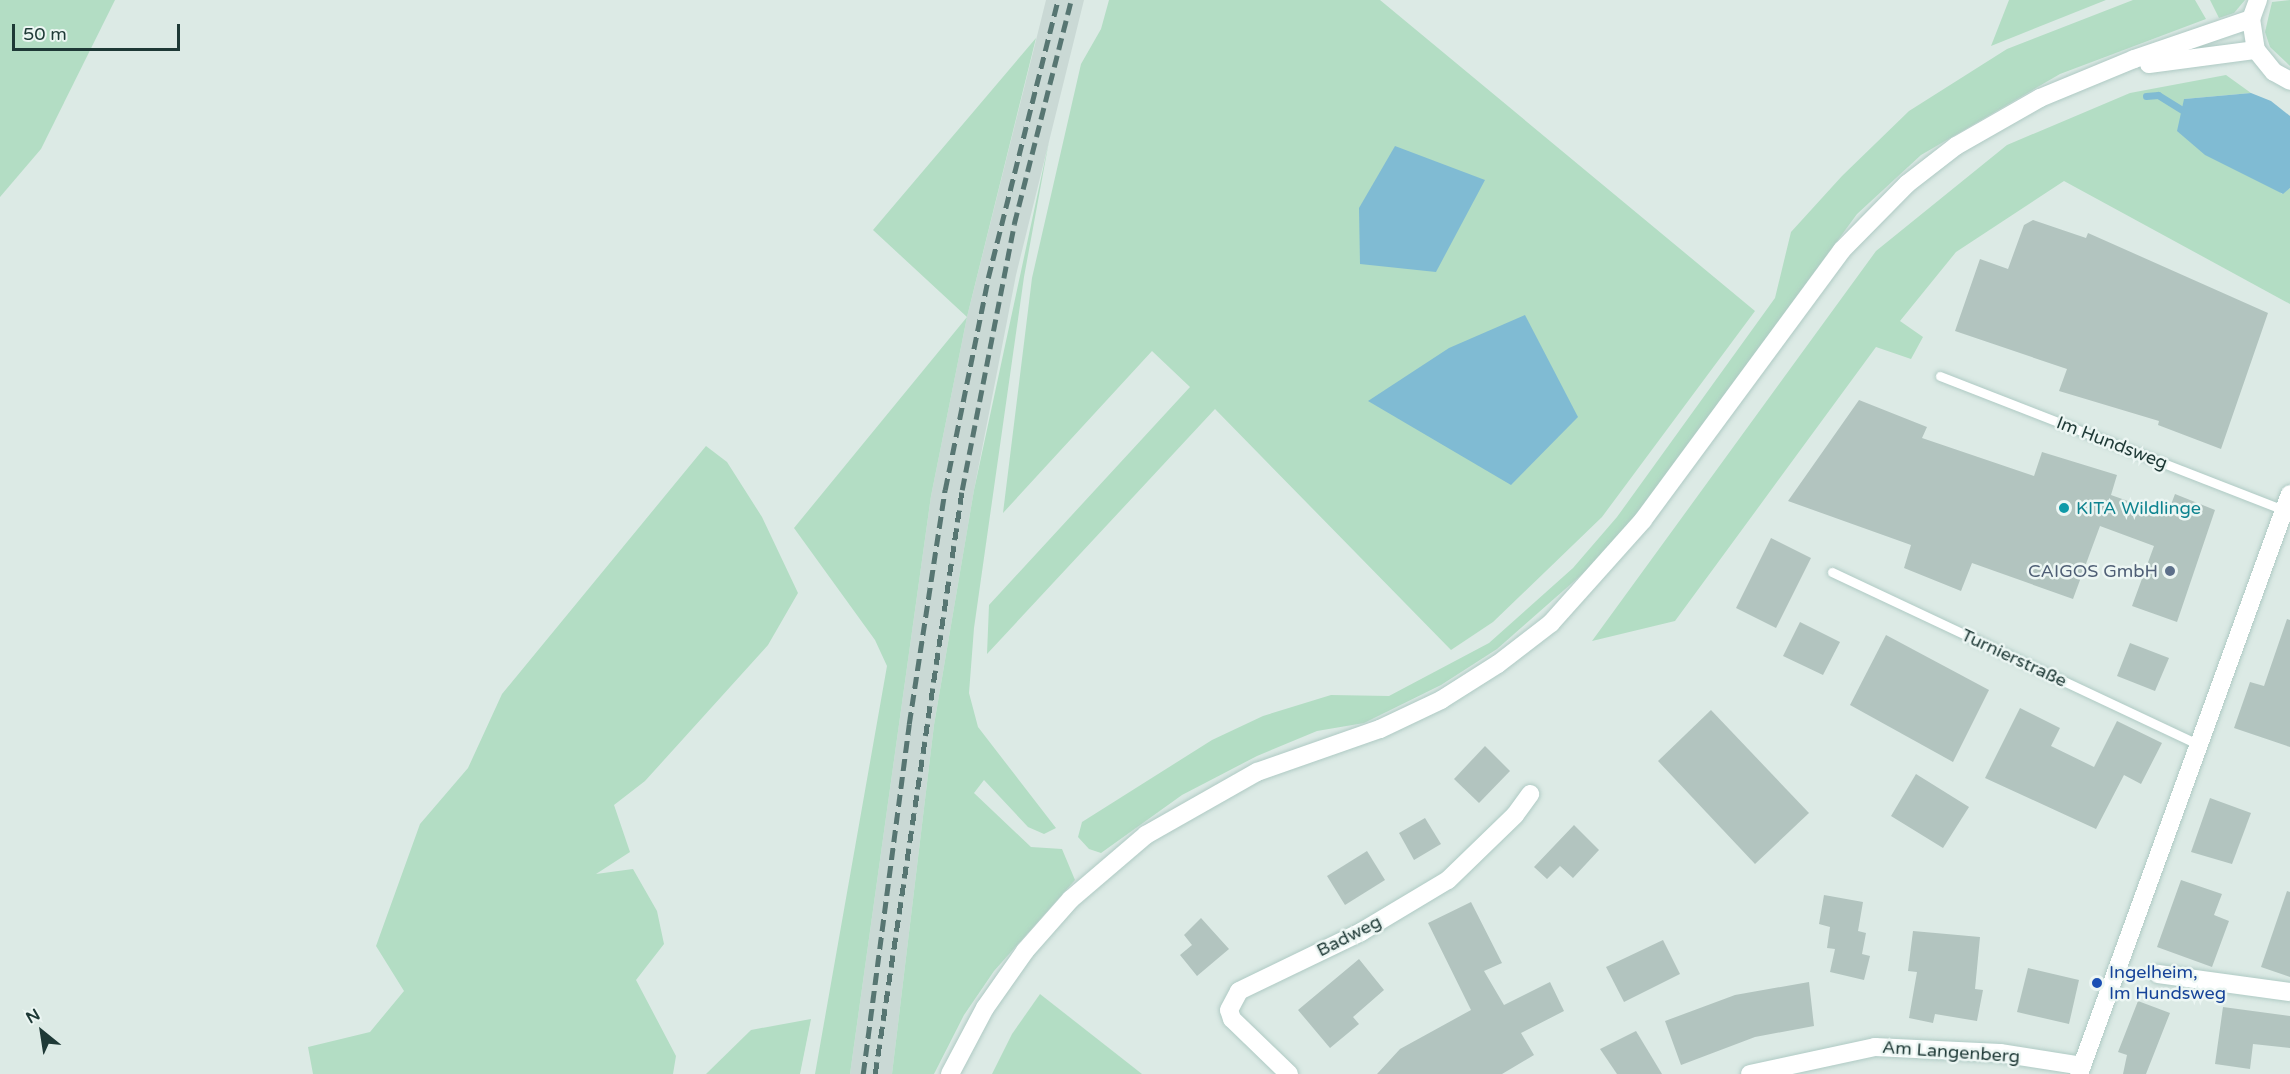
<!DOCTYPE html>
<meta charset="utf-8">
<style>
body{margin:0}
#map{position:relative;width:2290px;height:1074px;overflow:hidden;background:#dceae5;font-family:"Varela Round",sans-serif}
div>[style]{position:absolute}
.built>*{inset:0;background:#cad9d5}
.green>*{inset:0;background:#b3ddc4}
.water>*{inset:0;background:#80bbd3}
.stream>*{height:7px;margin:-3.5px;padding:0 3.5px;transform-origin:3.5px;border-radius:3.5px;background:#80bbd3}
.building>*{inset:0;background:#b2c4bf}
.roads{filter:drop-shadow(0 0 2px #afcac4) drop-shadow(0 0 2px #afcac4)}
.lane>*{height:9px;margin:-4.5px;padding:0 4.5px;transform-origin:4.5px;border-radius:4.5px;background:#fff}
.street>*{height:18px;margin:-9px;padding:0 9px;transform-origin:9px;border-radius:9px;background:#fff}
.secondary>*{height:18px;margin:-9px;padding:0 9px;transform-origin:9px;border-radius:9px;background:#fff}
.rail>*{height:4.5px;margin-top:-2.25px;transform-origin:0;background:repeating-linear-gradient(90deg,#577672 0 12px,transparent 0 18px)}
.dots>*{width:16px;height:16px;translate:-50% -50%;box-sizing:border-box;border:3px solid #ecf6f3;border-radius:50%}
span{translate:-50% -50%;white-space:nowrap;text-align:center;line-height:1.15;-webkit-text-stroke:5px #ecf6f3;paint-order:stroke}
.street-label{font-size:18px;color:#1e3936}
.culture-label{font-size:18px;color:#0d838f}
.left{translate:0 -50%;text-align:left}
.service-label{font-size:18px;color:#4e5e75}
.right{translate:-100% -50%;text-align:right}
.transit-label{font-size:18px;color:#164399}
.north{position:absolute;left:12px;top:1002px;width:60px;height:60px;-webkit-text-stroke:4px #ecf6f3;paint-order:stroke;rotate:330deg;font-size:16px;font-weight:700;line-height:24px;text-align:center;color:#1e3936}
.north::after{content:'';display:block;margin:auto;width:21px;height:27px;background:#1e3936;clip-path:polygon(50% 0,100% 100%,50% 72%,0 100%)}
.scale{position:absolute;left:12px;top:24px;width:168px;height:27px;box-sizing:border-box;border:3px solid #1e3936;border-top:0;padding-left:8px;font-size:18px;line-height:21px;white-space:nowrap;color:#1e3936;-webkit-text-stroke:4px #ecf6f3;paint-order:stroke}
</style>
<div id="map">
<div class="built">
<i style="clip-path:polygon(1046px 0,1084px 0,1016px 275px,974px 490px,934px 725px,892px 1074px,850px 1074px,931px 496px,967px 317px)"></i>
</div>
<div class="green">
<i style="clip-path:polygon(0 0,115px 0,41px 149px,0 197px)"></i>
<i style="clip-path:polygon(1109px 0,1380px 0,1755px 311px,1602px 517px,1493px 622px,1451px 650px,1215px 409px,987px 654px,989px 605px,1190px 387px,1152px 351px,1003px 513px,1032px 278px,1081px 64px,1101px 29px)"></i>
<i style="clip-path:polygon(2009px 0,2106px 0,1991px 46px)"></i>
<i style="clip-path:polygon(2133px 0,2195px 0,2206px 19px,2060px 74px,1921px 155px,1857px 214px,1613px 547px,1497px 649px,1441px 685px,1364px 723px,1317px 731px,1257px 756px,1182px 795px,1101px 853px,1089px 849px,1078px 837px,1082px 822px,1212px 740px,1263px 716px,1331px 695px,1389px 696px,1489px 643px,1573px 568px,1617px 517px,1775px 298px,1791px 232px,1842px 176px,1909px 111px,2007px 49px)"></i>
<i style="clip-path:polygon(2210px 0,2245px 0,2234px 13px,2219px 18px)"></i>
<i style="clip-path:polygon(2290px 0,2290px 66px,2270px 47px,2265px 32px,2272px 2px)"></i>
<i style="clip-path:polygon(1036px 38px,967px 317px,931px 496px,850px 1074px,815px 1074px,887px 666px,875px 640px,794px 528px,967px 317px,873px 230px)"></i>
<i style="clip-path:polygon(2226px 75px,2251px 93px,2184px 99px,2282px 194px,2290px 188px,2290px 304px,2064px 181px,1956px 252px,1900px 321px,1923px 337px,1911px 359px,1876px 347px,1675px 621px,1592px 641px,1876px 251px,2007px 145px,2130px 93px)"></i>
<i style="clip-path:polygon(1049px 141px,1024px 277px,974px 628px,969px 693px,978px 727px,1056px 828px,1044px 834px,1028px 827px,984px 780px,974px 793px,1031px 847px,1062px 849px,1075px 880px,994px 971px,964px 1015px,934px 1074px,892px 1074px,934px 725px,974px 490px)"></i>
<i style="clip-path:polygon(706px 446px,727px 462px,762px 517px,798px 593px,768px 645px,645px 781px,614px 805px,630px 852px,596px 874px,633px 869px,657px 911px,664px 944px,636px 980px,676px 1056px,673px 1074px,313px 1074px,308px 1047px,370px 1032px,404px 991px,376px 946px,420px 824px,468px 768px,502px 694px)"></i>
<i style="clip-path:polygon(1040px 994px,1142px 1074px,992px 1074px,1012px 1034px)"></i>
<i style="clip-path:polygon(811px 1019px,800px 1074px,706px 1074px,751px 1030px)"></i>
</div>
<div class="water">
<i style="clip-path:polygon(2251px 93px,2271px 101px,2290px 116px,2290px 188px,2283px 194px,2205px 155px,2177px 131px,2184px 99px)"></i>
<i style="clip-path:polygon(1395px 146px,1485px 180px,1436px 272px,1360px 264px,1359px 208px)"></i>
<i style="clip-path:polygon(1525px 315px,1578px 417px,1511px 485px,1368px 401px,1449px 348px)"></i>
</div>
<div class="stream">
<i style="left:2146px;top:96px;width:12px;rotate:-5deg"></i>
<i style="left:2158px;top:95px;width:28px;rotate:32deg"></i>
</div>
<div class="building">
<i style="clip-path:polygon(2033px 220px,2086px 238px,2088px 233px,2268px 313px,2221px 449px,2158px 425px,2159px 421px,2059px 391px,2067px 369px,1955px 331px,1980px 259px,2008px 269px,2024px 225px)"></i>
<i style="clip-path:polygon(1859px 400px,1927px 427px,1922px 438px,2034px 476px,2042px 452px,2117px 475px,2111px 495px,2167px 515px,2175px 494px,2215px 510px,2177px 622px,2132px 606px,2154px 546px,2100px 526px,2073px 599px,1972px 563px,1961px 591px,1904px 568px,1911px 545px,1788px 501px)"></i>
<i style="clip-path:polygon(1771px 538px,1811px 558px,1776px 628px,1736px 608px)"></i>
<i style="clip-path:polygon(2287px 619px,2290px 620px,2290px 747px,2234px 728px,2250px 682px,2264px 686px)"></i>
<i style="clip-path:polygon(1800px 622px,1840px 642px,1823px 675px,1783px 656px)"></i>
<i style="clip-path:polygon(1886px 635px,1989px 690px,1953px 762px,1850px 705px)"></i>
<i style="clip-path:polygon(2130px 643px,2169px 658px,2155px 691px,2117px 676px)"></i>
<i style="clip-path:polygon(2020px 708px,2060px 728px,2051px 746px,2094px 767px,2117px 721px,2162px 743px,2141px 784px,2124px 775px,2096px 829px,1985px 778px)"></i>
<i style="clip-path:polygon(1711px 710px,1809px 813px,1755px 864px,1658px 761px)"></i>
<i style="clip-path:polygon(1485px 746px,1510px 771px,1479px 803px,1454px 779px)"></i>
<i style="clip-path:polygon(1916px 774px,1969px 807px,1943px 848px,1891px 816px)"></i>
<i style="clip-path:polygon(2210px 798px,2251px 813px,2232px 864px,2191px 852px)"></i>
<i style="clip-path:polygon(1425px 818px,1441px 844px,1414px 860px,1399px 833px)"></i>
<i style="clip-path:polygon(1574px 825px,1599px 850px,1573px 878px,1560px 866px,1547px 879px,1534px 867px)"></i>
<i style="clip-path:polygon(1367px 851px,1385px 880px,1345px 905px,1327px 876px)"></i>
<i style="clip-path:polygon(2181px 880px,2222px 894px,2214px 915px,2229px 921px,2212px 967px,2157px 947px)"></i>
<i style="clip-path:polygon(2287px 891px,2290px 892px,2290px 977px,2261px 967px)"></i>
<i style="clip-path:polygon(1824px 895px,1863px 902px,1858px 931px,1866px 933px,1862px 954px,1870px 956px,1864px 980px,1830px 972px,1835px 949px,1827px 948px,1830px 927px,1819px 924px)"></i>
<i style="clip-path:polygon(1471px 902px,1502px 963px,1484px 971px,1504px 1005px,1550px 982px,1564px 1011px,1521px 1033px,1534px 1055px,1502px 1074px,1377px 1074px,1400px 1049px,1471px 1010px,1428px 923px)"></i>
<i style="clip-path:polygon(1201px 918px,1229px 949px,1197px 976px,1180px 955px,1192px 945px,1184px 935px)"></i>
<i style="clip-path:polygon(1913px 931px,1980px 937px,1975px 989px,1983px 990px,1977px 1021px,1935px 1014px,1933px 1023px,1909px 1018px,1917px 972px,1908px 971px)"></i>
<i style="clip-path:polygon(1663px 940px,1680px 974px,1624px 1002px,1606px 967px)"></i>
<i style="clip-path:polygon(1359px 959px,1384px 990px,1353px 1017px,1359px 1024px,1330px 1048px,1298px 1010px)"></i>
<i style="clip-path:polygon(2028px 968px,2079px 980px,2069px 1024px,2017px 1012px)"></i>
<i style="clip-path:polygon(1809px 982px,1814px 1026px,1755px 1037px,1681px 1065px,1665px 1021px,1735px 995px)"></i>
<i style="clip-path:polygon(2138px 1001px,2170px 1013px,2146px 1074px,2123px 1074px,2127px 1055px,2118px 1052px)"></i>
<i style="clip-path:polygon(2223px 1007px,2290px 1016px,2290px 1048px,2253px 1044px,2250px 1069px,2215px 1064px)"></i>
<i style="clip-path:polygon(1636px 1031px,1662px 1074px,1617px 1074px,1600px 1049px)"></i>
</div>
<div class="roads">
<div class="lane">
<i style="left:1940px;top:376px;width:369px;rotate:21.3deg"></i>
<i style="left:1832px;top:572px;width:402px;rotate:25.2deg"></i>
</div>
<div class="street">
<i style="left:2158px;top:974px;width:133px;rotate:7.8deg"></i>
<i style="left:1289px;top:1074px;width:79px;rotate:-136deg"></i>
<i style="left:1232px;top:1019px;width:9px;rotate:-108deg"></i>
<i style="left:1229px;top:1010px;width:21px;rotate:-62deg"></i>
<i style="left:1239px;top:991px;width:136px;rotate:-25.8deg"></i>
<i style="left:1361px;top:932px;width:101px;rotate:-30.9deg"></i>
<i style="left:1448px;top:880px;width:93px;rotate:-44.1deg"></i>
<i style="left:1515px;top:815px;width:26px;rotate:-54deg"></i>
<i style="left:1750px;top:1074px;width:128px;rotate:-12.2deg"></i>
<i style="left:1875px;top:1047px;width:125px;rotate:2.7deg"></i>
<i style="left:2000px;top:1053px;width:83px;rotate:9deg"></i>
</div>
<div class="secondary">
<i style="left:2258px;top:0;width:20px;rotate:110deg"></i>
<i style="left:2251px;top:19px;width:31px;rotate:81deg"></i>
<i style="left:2256px;top:50px;width:28px;rotate:51deg"></i>
<i style="left:2274px;top:72px;width:18px;rotate:29deg"></i>
<i style="left:2149px;top:64px;width:108px;rotate:-7.5deg"></i>
<i style="left:950px;top:1074px;width:75px;rotate:-62.1deg"></i>
<i style="left:985px;top:1008px;width:70px;rotate:-54.9deg"></i>
<i style="left:1025px;top:951px;width:69px;rotate:-48.5deg"></i>
<i style="left:1071px;top:899px;width:99px;rotate:-40.5deg"></i>
<i style="left:1146px;top:835px;width:128px;rotate:-29.6deg"></i>
<i style="left:1257px;top:772px;width:130px;rotate:-19.3deg"></i>
<i style="left:1380px;top:729px;width:68px;rotate:-25.4deg"></i>
<i style="left:1441px;top:700px;width:67px;rotate:-32.3deg"></i>
<i style="left:1498px;top:664px;width:67px;rotate:-37.7deg"></i>
<i style="left:1551px;top:623px;width:138px;rotate:-48.2deg"></i>
<i style="left:1643px;top:520px;width:335px;rotate:-53.6deg"></i>
<i style="left:1842px;top:250px;width:93px;rotate:-45.4deg"></i>
<i style="left:1907px;top:184px;width:62px;rotate:-37.8deg"></i>
<i style="left:1956px;top:146px;width:97px;rotate:-29.7deg"></i>
<i style="left:2040px;top:98px;width:102px;rotate:-22.5deg"></i>
<i style="left:2134px;top:59px;width:124px;rotate:-18.9deg"></i>
<i style="left:2079px;top:1074px;width:617px;rotate:-70.01deg"></i>
</div>
</div>
<div class="rail">
<i style="left:863px;top:1074px;width:353px;rotate:-82.5deg"></i>
<i style="left:909px;top:724px;width:237px;rotate:-81.3deg"></i>
<i style="left:945px;top:490px;width:216px;rotate:-78.5deg"></i>
<i style="left:988px;top:278px;width:287px;rotate:-75.9deg"></i>
<i style="left:875px;top:1074px;width:590px;rotate:-81.53deg"></i>
<i style="left:962px;top:490px;width:271px;rotate:-78.9deg"></i>
<i style="left:1014px;top:224px;width:231px;rotate:-75.7deg"></i>
</div>
<div class="dots">
<i style="left:2064px;top:508px;background:#0f9aa8"></i>
<i style="left:2170px;top:571px;background:#5c6f8a"></i>
<i style="left:2097px;top:983px;background:#1a4fb4"></i>
</div>
<div class="street-label">
<span style="left:2112px;top:443px;rotate:21deg">Im Hundsweg</span>
<span style="left:2014px;top:658px;rotate:25deg">Turnierstraße</span>
<span style="left:1349px;top:936px;rotate:-27deg">Badweg</span>
<span style="left:1951px;top:1052px;rotate:4deg">Am Langenberg</span>
</div>
<div class="culture-label">
<span class="left" style="left:2076px;top:508px">KITA Wildlinge</span>
</div>
<div class="service-label">
<span class="right" style="left:2158px;top:571px">CAIGOS GmbH</span>
</div>
<div class="transit-label">
<span class="left" style="left:2109px;top:983px">Ingelheim,<br>Im Hundsweg</span>
</div>
<div class="north">N</div>
<div class="scale">50 m</div>
</div>
